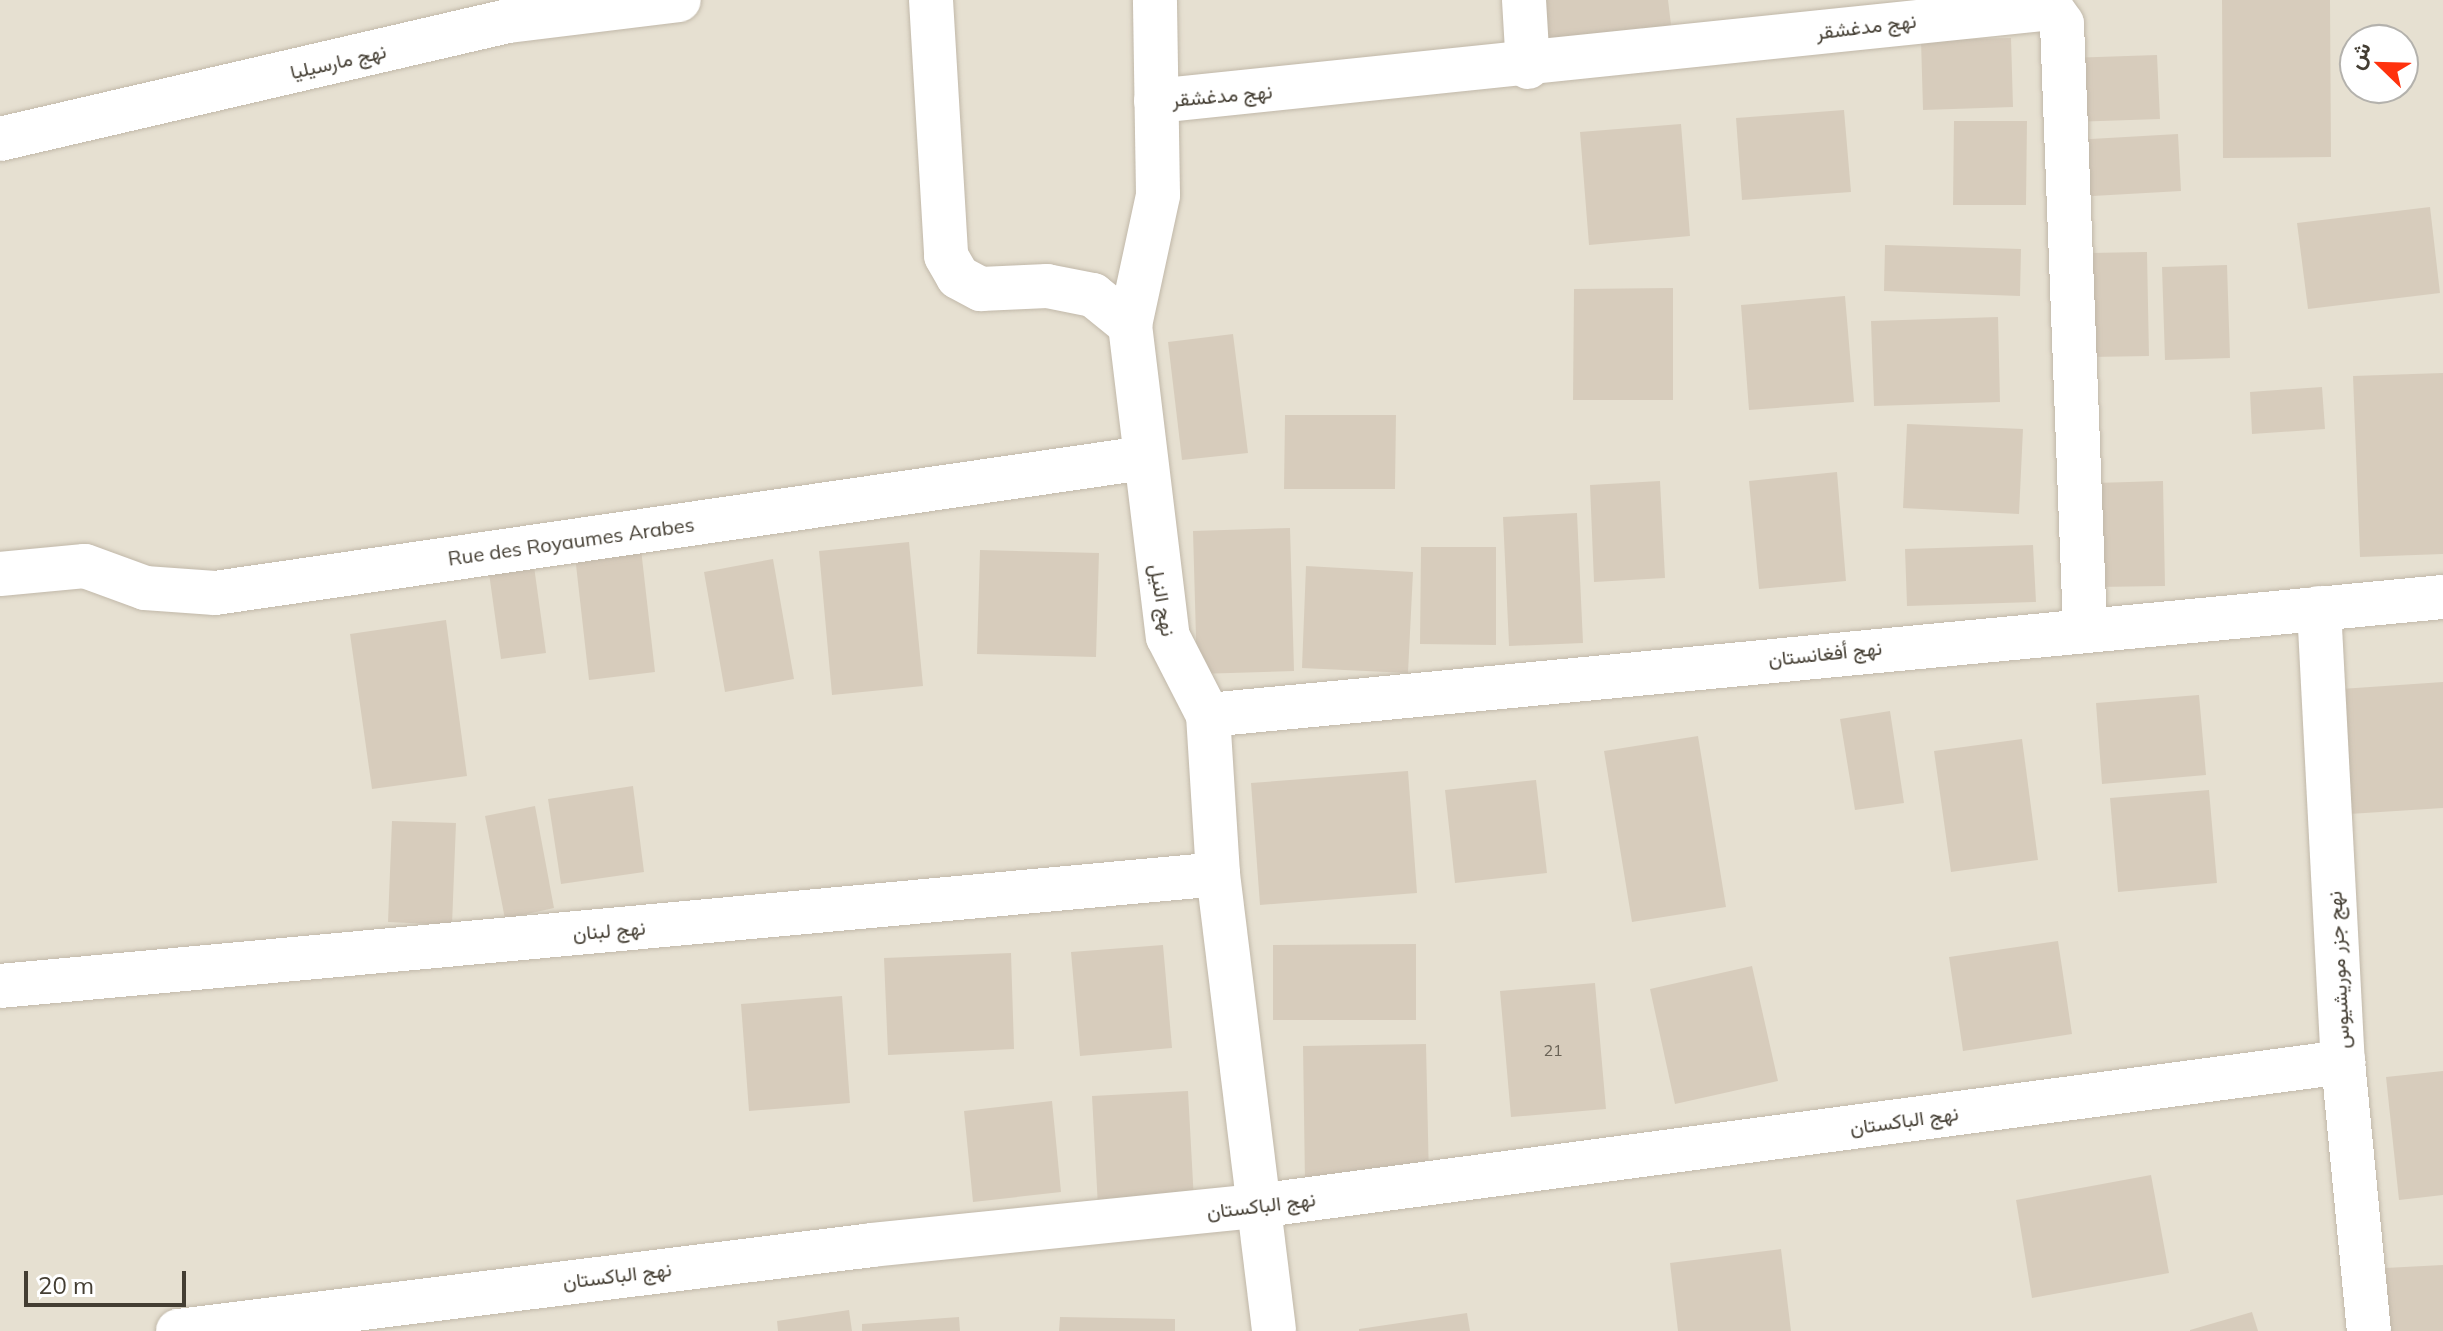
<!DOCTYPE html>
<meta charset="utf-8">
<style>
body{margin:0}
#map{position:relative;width:2443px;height:1331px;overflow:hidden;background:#f2eee3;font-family:Mulish,Vazirmatn,sans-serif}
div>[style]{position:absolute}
.residential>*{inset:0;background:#e6e0d1}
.building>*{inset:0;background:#d7ccbc}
.roads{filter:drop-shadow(0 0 2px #c1b8a9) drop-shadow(0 0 2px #c1b8a9)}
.street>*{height:44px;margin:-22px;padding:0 22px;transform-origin:22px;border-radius:22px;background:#fff}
span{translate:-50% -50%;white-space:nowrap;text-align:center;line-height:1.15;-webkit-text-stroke:6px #fff;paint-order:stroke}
.number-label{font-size:16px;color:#696255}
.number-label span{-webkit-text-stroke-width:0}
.street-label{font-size:20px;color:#443e33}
.north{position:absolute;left:2339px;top:24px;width:80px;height:80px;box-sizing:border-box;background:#fff;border:2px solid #b4b2ad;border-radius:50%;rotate:293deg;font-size:22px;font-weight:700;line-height:32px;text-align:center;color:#443e33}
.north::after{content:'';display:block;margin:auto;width:28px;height:36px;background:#ff320e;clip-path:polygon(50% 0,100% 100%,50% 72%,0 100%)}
.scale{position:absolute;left:24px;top:1271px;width:162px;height:36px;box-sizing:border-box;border:4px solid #443e33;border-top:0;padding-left:10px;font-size:24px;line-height:28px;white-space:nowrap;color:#443e33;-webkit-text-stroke:6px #fff;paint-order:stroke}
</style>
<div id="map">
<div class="residential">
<i style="clip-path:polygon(evenodd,0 0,2443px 0,2443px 1331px,0 1331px,0 0,2355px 40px,2403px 40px,2403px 88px,2355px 88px,2355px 40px)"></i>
</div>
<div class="building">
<i style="clip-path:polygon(1541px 0,1668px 0,1672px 33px,1548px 49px)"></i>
<i style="clip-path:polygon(2222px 0,2330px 0,2331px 157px,2223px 158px)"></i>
<i style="clip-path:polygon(2011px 38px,2013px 107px,1923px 110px,1921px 40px)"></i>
<i style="clip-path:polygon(2157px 55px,2160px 119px,2071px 122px,2068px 58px)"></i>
<i style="clip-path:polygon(1844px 110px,1851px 192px,1742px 200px,1736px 118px)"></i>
<i style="clip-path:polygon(1954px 121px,2027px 121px,2026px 205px,1953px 205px)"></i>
<i style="clip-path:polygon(1681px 124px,1690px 236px,1589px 245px,1580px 132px)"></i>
<i style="clip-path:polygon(2178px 134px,2181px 191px,2075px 197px,2073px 140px)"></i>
<i style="clip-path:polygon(2430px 207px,2440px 293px,2308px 309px,2297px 223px)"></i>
<i style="clip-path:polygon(1885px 245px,2021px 249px,2020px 296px,1884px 291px)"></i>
<i style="clip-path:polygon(2147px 252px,2149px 356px,2090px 357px,2089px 253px)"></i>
<i style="clip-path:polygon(2227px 265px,2230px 358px,2165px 360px,2162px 267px)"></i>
<i style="clip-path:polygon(1673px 288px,1673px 400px,1573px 400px,1574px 289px)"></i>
<i style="clip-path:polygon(1845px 296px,1854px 402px,1749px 410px,1741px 305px)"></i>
<i style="clip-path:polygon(1998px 317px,2000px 402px,1874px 406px,1871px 321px)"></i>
<i style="clip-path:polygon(1233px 334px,1248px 453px,1182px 460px,1168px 342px)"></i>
<i style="clip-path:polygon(2443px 373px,2443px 554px,2360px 557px,2353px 376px)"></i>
<i style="clip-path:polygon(2322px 387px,2325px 429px,2252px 434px,2250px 392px)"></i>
<i style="clip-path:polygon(1285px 415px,1396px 415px,1395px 489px,1284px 489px)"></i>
<i style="clip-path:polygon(1907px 424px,2023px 429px,2019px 514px,1903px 508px)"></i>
<i style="clip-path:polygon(1837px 472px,1846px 581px,1759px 589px,1749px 481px)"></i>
<i style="clip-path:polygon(1660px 481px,1665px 578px,1594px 582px,1590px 485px)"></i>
<i style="clip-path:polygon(2163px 481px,2165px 586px,2097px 587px,2095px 483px)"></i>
<i style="clip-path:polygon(1577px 513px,1583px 643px,1509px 646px,1503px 517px)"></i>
<i style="clip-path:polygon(1290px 528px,1294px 671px,1197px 674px,1193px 531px)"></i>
<i style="clip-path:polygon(909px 542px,923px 686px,832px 695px,819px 551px)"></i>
<i style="clip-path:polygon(2033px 545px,2036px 602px,1907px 606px,1905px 549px)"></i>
<i style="clip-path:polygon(1421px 547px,1496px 547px,1496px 645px,1420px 644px)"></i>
<i style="clip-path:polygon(641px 549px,655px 672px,589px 680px,575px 556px)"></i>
<i style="clip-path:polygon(980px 550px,1099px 553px,1096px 657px,977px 654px)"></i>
<i style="clip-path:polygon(533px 559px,546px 653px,501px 659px,488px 566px)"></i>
<i style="clip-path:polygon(773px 559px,794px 679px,725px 692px,704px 572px)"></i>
<i style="clip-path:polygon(1306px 566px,1413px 572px,1408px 673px,1302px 668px)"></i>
<i style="clip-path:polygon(446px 620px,467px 776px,372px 789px,350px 634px)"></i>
<i style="clip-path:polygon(2443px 682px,2443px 808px,2349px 814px,2341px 689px)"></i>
<i style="clip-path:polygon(2199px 695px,2206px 775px,2102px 784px,2096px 703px)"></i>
<i style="clip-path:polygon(1890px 711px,1904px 803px,1855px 810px,1840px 719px)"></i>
<i style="clip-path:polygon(1698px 736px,1726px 907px,1632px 922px,1604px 751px)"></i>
<i style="clip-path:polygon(2022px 739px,2038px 860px,1951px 872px,1934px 751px)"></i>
<i style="clip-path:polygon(1408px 771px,1417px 893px,1260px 905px,1251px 783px)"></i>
<i style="clip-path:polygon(1536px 780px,1547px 873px,1455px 883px,1445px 790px)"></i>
<i style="clip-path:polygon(633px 786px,644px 872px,561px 884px,548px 799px)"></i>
<i style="clip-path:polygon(2209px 790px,2217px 883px,2118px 892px,2110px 798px)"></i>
<i style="clip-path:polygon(535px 806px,554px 908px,505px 919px,485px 816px)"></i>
<i style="clip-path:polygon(392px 821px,456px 823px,452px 925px,388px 922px)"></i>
<i style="clip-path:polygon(2058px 941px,2072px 1034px,1963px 1051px,1949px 957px)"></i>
<i style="clip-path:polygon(1416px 944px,1416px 1020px,1273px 1020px,1273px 945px)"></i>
<i style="clip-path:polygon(1163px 945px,1172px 1048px,1080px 1056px,1071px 952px)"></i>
<i style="clip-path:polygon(1011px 953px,1014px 1049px,888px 1055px,884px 958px)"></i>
<i style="clip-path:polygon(1752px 966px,1778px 1081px,1675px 1104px,1650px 989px)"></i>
<i style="clip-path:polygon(1595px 983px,1606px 1109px,1511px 1117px,1500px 991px)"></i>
<i style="clip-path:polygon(842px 996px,850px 1103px,749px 1111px,741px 1004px)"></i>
<i style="clip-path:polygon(1426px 1044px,1429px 1180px,1305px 1183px,1303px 1046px)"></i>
<i style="clip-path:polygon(2443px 1071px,2443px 1195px,2399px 1200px,2386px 1077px)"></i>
<i style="clip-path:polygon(1188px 1091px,1194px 1201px,1098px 1207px,1092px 1096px)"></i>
<i style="clip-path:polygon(1052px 1101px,1061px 1192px,973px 1202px,964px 1111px)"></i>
<i style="clip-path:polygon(2151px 1175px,2169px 1273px,2032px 1298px,2016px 1200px)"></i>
<i style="clip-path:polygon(1781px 1249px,1791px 1331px,1678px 1331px,1670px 1263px)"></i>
<i style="clip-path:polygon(2443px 1265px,2443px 1331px,2389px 1331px,2385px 1268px)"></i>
<i style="clip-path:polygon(849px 1310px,852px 1331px,778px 1331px,777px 1321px)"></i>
<i style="clip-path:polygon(2252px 1312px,2258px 1331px,2190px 1331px,2190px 1330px)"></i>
<i style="clip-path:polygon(1467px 1313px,1470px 1331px,1359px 1331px,1359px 1329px)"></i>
<i style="clip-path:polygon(959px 1317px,960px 1331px,862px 1331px,862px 1324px)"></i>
<i style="clip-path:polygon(1060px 1317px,1175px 1319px,1175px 1331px,1059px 1331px)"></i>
</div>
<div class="roads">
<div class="street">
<i style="left:931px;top:0;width:256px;rotate:86.6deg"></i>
<i style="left:946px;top:256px;width:24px;rotate:60deg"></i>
<i style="left:958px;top:277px;width:26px;rotate:28deg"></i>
<i style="left:981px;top:289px;width:66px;rotate:-2.6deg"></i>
<i style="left:1047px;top:286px;width:47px;rotate:11.1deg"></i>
<i style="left:1093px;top:295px;width:48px;rotate:39deg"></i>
<i style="left:1130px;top:325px;width:314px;rotate:83.1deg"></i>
<i style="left:1168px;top:637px;width:88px;rotate:62.9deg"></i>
<i style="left:1208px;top:715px;width:159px;rotate:86.4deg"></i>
<i style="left:1218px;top:874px;width:460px;rotate:83deg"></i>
<i style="left:1524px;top:0;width:67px;rotate:86.6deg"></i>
<i style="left:1156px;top:101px;width:900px;rotate:-5.93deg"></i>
<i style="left:2051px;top:8px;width:19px;rotate:55deg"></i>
<i style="left:2062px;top:24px;width:603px;rotate:87.82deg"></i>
<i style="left:0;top:139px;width:522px;rotate:-13.08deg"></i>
<i style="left:508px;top:21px;width:172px;rotate:-7deg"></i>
<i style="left:1130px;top:325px;width:133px;rotate:-77.8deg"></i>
<i style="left:1158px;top:195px;width:195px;rotate:-90.9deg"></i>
<i style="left:0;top:574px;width:85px;rotate:-5.4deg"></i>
<i style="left:85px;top:566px;width:64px;rotate:20.1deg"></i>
<i style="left:145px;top:588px;width:70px;rotate:4.1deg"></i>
<i style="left:215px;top:593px;width:939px;rotate:-8.27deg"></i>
<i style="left:2319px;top:608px;width:455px;rotate:87deg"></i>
<i style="left:2343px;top:1062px;width:270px;rotate:84.5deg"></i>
<i style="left:1208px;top:715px;width:1241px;rotate:-5.46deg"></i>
<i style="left:0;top:986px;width:1223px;rotate:-5.25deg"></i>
<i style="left:178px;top:1331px;width:699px;rotate:-7.06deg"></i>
<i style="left:872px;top:1245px;width:387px;rotate:-5.8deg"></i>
<i style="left:1257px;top:1206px;width:1096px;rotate:-7.55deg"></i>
</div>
</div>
<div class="number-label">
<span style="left:1553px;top:1050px">21</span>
</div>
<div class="street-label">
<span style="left:1866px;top:26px;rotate:-7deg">نهج مدغشقر</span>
<span style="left:338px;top:61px;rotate:-13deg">نهج مارسيليا</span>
<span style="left:1222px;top:95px;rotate:-5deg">نهج مدغشقر</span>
<span style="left:571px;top:541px;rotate:-8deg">Rue des Royaumes Arabes</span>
<span style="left:1163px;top:600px;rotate:80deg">نهج النيل</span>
<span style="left:1825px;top:653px;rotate:-6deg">نهج أفغانستان</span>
<span style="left:609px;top:930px;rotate:-5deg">نهج لبنان</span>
<span style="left:2338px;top:970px;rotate:-93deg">نهج جزر موريشيوس</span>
<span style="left:1904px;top:1120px;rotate:-8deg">نهج الباكستان</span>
<span style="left:1261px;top:1205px;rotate:-7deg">نهج الباكستان</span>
<span style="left:617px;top:1275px;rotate:-7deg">نهج الباكستان</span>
</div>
<div class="north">ش</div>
<div class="scale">20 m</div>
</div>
